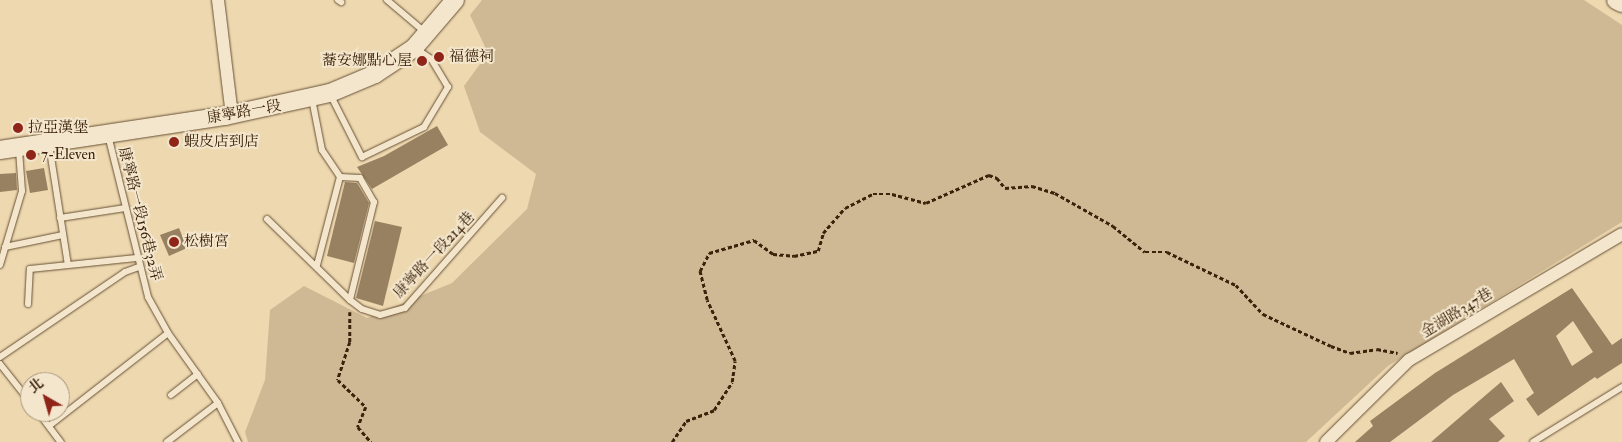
<!DOCTYPE html>
<meta charset="utf-8">
<style>
body{margin:0}
#map{position:relative;width:1622px;height:442px;overflow:hidden;background:#edd8b0;font-family:"IM FELL Double Pica","Noto Serif TC",serif}
div>[style]{position:absolute}
.green>*{inset:0;background:#cfb994}
.building>*{inset:0;background:#988161}
.path>*{height:2.5px;margin-top:-1.25px;transform-origin:0;background:repeating-linear-gradient(90deg,#3b220b 0 4px,transparent 0 6.5px)}
.roads{filter:drop-shadow(0 0 1px #685034) drop-shadow(0 0 1px #685034)}
.lane>*{height:6px;margin:-3px;padding:0 3px;transform-origin:3px;border-radius:3px;background:#f3e6cc}
.street>*{height:12px;margin:-6px;padding:0 6px;transform-origin:6px;border-radius:6px;background:#f3e6cc}
.secondary>*{height:18px;margin:-9px;padding:0 9px;transform-origin:9px;border-radius:9px;background:#f3e6cc}
.dots>*{width:14px;height:14px;translate:-50% -50%;box-sizing:border-box;border:2px solid #f3e6cc;border-radius:50%}
span{translate:-50% -50%;white-space:nowrap;text-align:center;line-height:1.15;-webkit-text-stroke:4px #f3e6cc;paint-order:stroke}
.poi-label{font-size:15px;color:#3b220b}
.left{translate:0 -50%;text-align:left}
.right{translate:-100% -50%;text-align:right}
.street-label{font-size:15px;color:#3b220b}
.north{position:absolute;left:20px;top:372px;width:50px;height:50px;box-sizing:border-box;background:#f3e6cc;border:1px solid #a9987f;border-radius:50%;rotate:322deg;font-size:14px;font-weight:700;line-height:20px;text-align:center;color:#3b220b}
.north::after{content:'';display:block;margin:auto;width:18px;height:22px;background:#8f2418;clip-path:polygon(50% 0,100% 100%,50% 72%,0 100%)}
</style>
<div id="map">
<div class="green">
<i style="clip-path:polygon(482px 0,1584px 0,1622px 25px,1622px 222px,1388px 366px,1306px 442px,248px 442px,245px 432px,265px 380px,270px 310px,304px 286px,367px 318px,452px 283px,527px 209px,536px 174px,480px 132px,464px 86px,488px 53px,470px 15px)"></i>
</div>
<div class="building">
<i style="clip-path:polygon(437px 126px,448px 145px,372px 189px,357px 167px,384px 156px)"></i>
<i style="clip-path:polygon(44px 168px,48px 190px,30px 193px,26px 171px)"></i>
<i style="clip-path:polygon(16px 173px,17px 190px,0 192px,0 174px)"></i>
<i style="clip-path:polygon(345px 182px,357px 183px,369px 203px,354px 263px,327px 256px)"></i>
<i style="clip-path:polygon(375px 221px,402px 227px,383px 306px,356px 298px)"></i>
<i style="clip-path:polygon(179px 228px,187px 248px,169px 256px,160px 235px)"></i>
<i style="clip-path:polygon(evenodd,1572px 288px,1612px 345px,1622px 338px,1622px 363px,1597px 379px,1595px 377px,1538px 416px,1526px 399px,1534px 393px,1514px 359px,1453px 395px,1390px 442px,1355px 442px,1373px 426px,1370px 421px,1435px 373px,1572px 288px,1573px 321px,1593px 352px,1572px 366px,1556px 336px,1573px 321px)"></i>
<i style="clip-path:polygon(1501px 382px,1514px 401px,1489px 419px,1505px 436px,1498px 442px,1431px 442px)"></i>
</div>
<div class="path">
<i style="left:350px;top:312px;width:30px;rotate:90deg"></i>
<i style="left:350px;top:342px;width:40px;rotate:108deg"></i>
<i style="left:338px;top:380px;width:39px;rotate:44deg"></i>
<i style="left:366px;top:407px;width:22px;rotate:112deg"></i>
<i style="left:358px;top:427px;width:20px;rotate:49deg"></i>
<i style="left:672px;top:442px;width:25px;rotate:-56deg"></i>
<i style="left:686px;top:421px;width:30px;rotate:-21deg"></i>
<i style="left:714px;top:410px;width:33px;rotate:-57deg"></i>
<i style="left:732px;top:382px;width:21px;rotate:-82deg"></i>
<i style="left:735px;top:361px;width:67px;rotate:-114.7deg"></i>
<i style="left:707px;top:300px;width:30px;rotate:-104deg"></i>
<i style="left:700px;top:271px;width:20px;rotate:-63deg"></i>
<i style="left:709px;top:253px;width:47px;rotate:-16.1deg"></i>
<i style="left:754px;top:240px;width:24px;rotate:36deg"></i>
<i style="left:773px;top:254px;width:21px;rotate:5deg"></i>
<i style="left:794px;top:256px;width:25px;rotate:-12deg"></i>
<i style="left:818px;top:251px;width:19px;rotate:-74deg"></i>
<i style="left:823px;top:233px;width:33px;rotate:-49deg"></i>
<i style="left:845px;top:208px;width:31px;rotate:-27deg"></i>
<i style="left:873px;top:194px;width:19px"></i>
<i style="left:892px;top:194px;width:35px;rotate:15deg"></i>
<i style="left:926px;top:203px;width:69px;rotate:-24deg"></i>
<i style="left:989px;top:175px;width:9px;rotate:21deg"></i>
<i style="left:997px;top:178px;width:13px;rotate:51deg"></i>
<i style="left:1005px;top:188px;width:27px;rotate:-4deg"></i>
<i style="left:1032px;top:186px;width:24px;rotate:17deg"></i>
<i style="left:1055px;top:193px;width:67px;rotate:29.6deg"></i>
<i style="left:1113px;top:226px;width:41px;rotate:39.1deg"></i>
<i style="left:1145px;top:252px;width:22px"></i>
<i style="left:1167px;top:252px;width:76px;rotate:25.6deg"></i>
<i style="left:1236px;top:285px;width:40px;rotate:47deg"></i>
<i style="left:1263px;top:314px;width:75px;rotate:25.2deg"></i>
<i style="left:1331px;top:346px;width:20px;rotate:20deg"></i>
<i style="left:1350px;top:353px;width:27px;rotate:-8deg"></i>
<i style="left:1377px;top:349px;width:21px;rotate:11deg"></i>
</div>
<div class="roads">
<div class="lane">
<i style="left:338px;top:0;width:4px;rotate:34deg"></i>
<i style="left:387px;top:0;width:51px;rotate:40.2deg"></i>
<i style="left:330px;top:94px;width:71px;rotate:63.1deg"></i>
<i style="left:362px;top:157px;width:69px;rotate:-25.8deg"></i>
<i style="left:424px;top:127px;width:47px;rotate:-59deg"></i>
<i style="left:448px;top:87px;width:33px;rotate:-121deg"></i>
<i style="left:431px;top:59px;width:19px;rotate:-145deg"></i>
<i style="left:312px;top:99px;width:52px;rotate:78.9deg"></i>
<i style="left:322px;top:150px;width:32px;rotate:56deg"></i>
<i style="left:340px;top:177px;width:20px;rotate:3deg"></i>
<i style="left:360px;top:178px;width:28px;rotate:60deg"></i>
<i style="left:374px;top:202px;width:101px;rotate:103.8deg"></i>
<i style="left:108px;top:135px;width:167px;rotate:76.1deg"></i>
<i style="left:148px;top:297px;width:41px;rotate:60.9deg"></i>
<i style="left:168px;top:333px;width:86px;rotate:54.5deg"></i>
<i style="left:218px;top:403px;width:44px;rotate:62.9deg"></i>
<i style="left:49px;top:144px;width:122px;rotate:81.1deg"></i>
<i style="left:60px;top:218px;width:66px;rotate:-8.7deg"></i>
<i style="left:267px;top:219px;width:116px;rotate:44.3deg"></i>
<i style="left:350px;top:300px;width:15px;rotate:37deg"></i>
<i style="left:362px;top:309px;width:19px;rotate:18deg"></i>
<i style="left:380px;top:315px;width:26px;rotate:-16deg"></i>
<i style="left:405px;top:308px;width:147px;rotate:-48.6deg"></i>
<i style="left:5px;top:247px;width:59px;rotate:-11.7deg"></i>
<i style="left:0;top:265px;width:77px;rotate:-73.4deg"></i>
<i style="left:22px;top:191px;width:41px;rotate:-94.2deg"></i>
<i style="left:317px;top:265px;width:91px;rotate:-75.4deg"></i>
<i style="left:28px;top:304px;width:35px;rotate:-87deg"></i>
<i style="left:30px;top:269px;width:107px;rotate:-5.9deg"></i>
<i style="left:0;top:357px;width:151px;rotate:-34.2deg"></i>
<i style="left:125px;top:272px;width:15px;rotate:-20deg"></i>
<i style="left:0;top:364px;width:48px;rotate:51.7deg"></i>
<i style="left:171px;top:395px;width:34px;rotate:-38deg"></i>
<i style="left:38px;top:412px;width:38px;rotate:53deg"></i>
<i style="left:49px;top:426px;width:151px;rotate:-38deg"></i>
<i style="left:167px;top:442px;width:64px;rotate:-37.4deg"></i>
<i style="left:1533px;top:442px;width:105px;rotate:-31.7deg"></i>
</div>
<div class="street">
<i style="left:218px;top:0;width:116px;rotate:83.1deg"></i>
<i style="left:1326px;top:442px;width:117px;rotate:-44.7deg"></i>
<i style="left:1409px;top:360px;width:247px;rotate:-30.6deg"></i>
</div>
<div class="secondary">
<i style="left:1616px;top:0;width:7px;rotate:27deg"></i>
<i style="left:0;top:150px;width:228px;rotate:-8.6deg"></i>
<i style="left:225px;top:116px;width:107px;rotate:-12.4deg"></i>
<i style="left:330px;top:93px;width:49px;rotate:-22.9deg"></i>
<i style="left:375px;top:74px;width:47px;rotate:-33.7deg"></i>
<i style="left:414px;top:48px;width:63px;rotate:-49.5deg"></i>
</div>
</div>
<div class="dots">
<i style="left:439px;top:57px;background:#8f2418"></i>
<i style="left:422px;top:61px;background:#8f2418"></i>
<i style="left:18px;top:128px;background:#8f2418"></i>
<i style="left:174px;top:142px;background:#8f2418"></i>
<i style="left:31px;top:155px;background:#8f2418"></i>
<i style="left:174px;top:242px;background:#8f2418"></i>
</div>
<div class="poi-label">
<span class="left" style="left:449px;top:57px">福德祠</span>
<span class="right" style="left:412px;top:61px">蕎安娜點心屋</span>
<span class="left" style="left:28px;top:128px">拉亞漢堡</span>
<span class="left" style="left:184px;top:142px">蝦皮店到店</span>
<span class="left" style="left:41px;top:155px">7-Eleven</span>
<span class="left" style="left:184px;top:242px">松樹宮</span>
</div>
<div class="street-label">
<span style="left:244px;top:112px;rotate:-10deg">康寧路一段</span>
<span style="left:140px;top:214px;rotate:76deg">康寧路一段156巷32弄</span>
<span style="left:434px;top:255px;rotate:-47deg">康寧路一段214巷</span>
<span style="left:1457px;top:313px;rotate:-31deg">金湖路347巷</span>
</div>
<div class="north">北</div>
</div>
